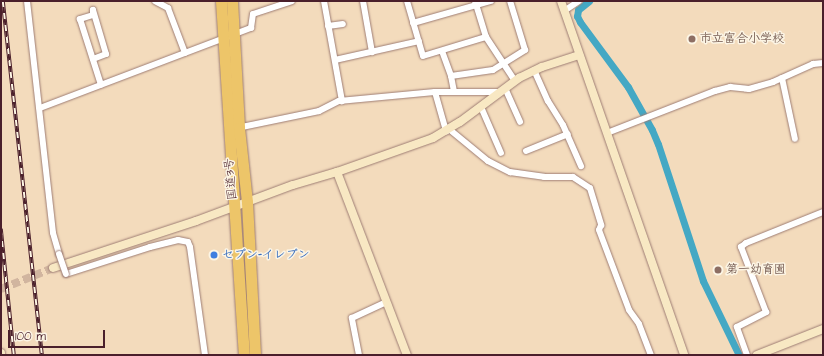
<!DOCTYPE html>
<meta charset="utf-8">
<style>
body{margin:0}
#map{position:relative;width:824px;height:356px;overflow:hidden;background:#f3dbbc;font-family:"Architects Daughter","Klee One",sans-serif}
div>[style]{position:absolute}
.canal>*{height:7px;margin:-3.5px;padding:0 3.5px;transform-origin:3.5px;border-radius:3.5px;background:#44a8c4}
.secondary-tunnel>*{height:8px;margin-top:-4px;transform-origin:0;background:repeating-linear-gradient(90deg,#d1b59f 0 8px,transparent 0 12px)}
.roads{filter:drop-shadow(0 0 1px #9e7d74) drop-shadow(0 0 1px #9e7d74)}
.street>*{height:6px;margin:-3px;padding:0 3px;transform-origin:3px;border-radius:3px;background:#fff}
.secondary>*{height:8px;margin:-4px;padding:0 4px;transform-origin:4px;border-radius:4px;background:#f8e8c3}
.highway>*{height:11px;margin:-5.5px;padding:0 5.5px;transform-origin:5.5px;border-radius:5.5px;background:#edc569}
.rail>*{height:3.5px;margin-top:-1.75px;transform-origin:0;background:repeating-linear-gradient(90deg,#fcf5e5 0 6px,#4a1f2b 0 12px);box-sizing:border-box;border-block:1px solid #4a1f2b}
.bridges{filter:drop-shadow(0 0 1px #9e7d74) drop-shadow(0 0 1px #9e7d74)}
.street-bridge>*{height:6px;margin:-3px;padding:0 3px;transform-origin:3px;border-radius:3px;background:#fff}
.dots>*{width:11px;height:11px;translate:-50% -50%;box-sizing:border-box;border:2px solid #fcf5e5;border-radius:50%}
span{translate:-50% -50%;white-space:nowrap;text-align:center;line-height:1.15;-webkit-text-stroke:3px #fcf5e5;paint-order:stroke}
.education-label{font-size:12px;color:#785e54;font-weight:700}
.left{translate:0 -50%;text-align:left}
.street-label{font-size:12px;color:#4a1f2b}
.shop-label{font-size:12px;color:#366cbe;font-weight:700}
.frame{position:absolute;inset:0;border:2px solid #4a1f2b;pointer-events:none}
.scale{position:absolute;left:8px;top:330px;width:97px;height:18px;box-sizing:border-box;border:2px solid #4a1f2b;border-top:0;padding-left:5px;font-size:12px;line-height:14px;white-space:nowrap;color:#4a1f2b;-webkit-text-stroke:3px #fcf5e5;paint-order:stroke}
</style>
<div id="map">
<div class="canal">
<i style="left:589px;top:1px;width:14px;rotate:141deg"></i>
<i style="left:578px;top:10px;width:6px;rotate:99deg"></i>
<i style="left:577px;top:16px;width:7px;rotate:63deg"></i>
<i style="left:580px;top:22px;width:81px;rotate:53.6deg"></i>
<i style="left:628px;top:87px;width:49px;rotate:60.8deg"></i>
<i style="left:652px;top:130px;width:15px;rotate:67deg"></i>
<i style="left:658px;top:144px;width:144px;rotate:71.8deg"></i>
<i style="left:703px;top:281px;width:82px;rotate:64.1deg"></i>
</div>
<div class="secondary-tunnel">
<i style="left:1px;top:289px;width:56px;rotate:-22deg"></i>
</div>
<div class="roads">
<div class="street">
<i style="left:27px;top:1px;width:233px;rotate:83.6deg"></i>
<i style="left:53px;top:233px;width:22px;rotate:74deg"></i>
<i style="left:155px;top:1px;width:15px;rotate:28deg"></i>
<i style="left:168px;top:8px;width:48px;rotate:69.3deg"></i>
<i style="left:324px;top:1px;width:102px;rotate:79.8deg"></i>
<i style="left:363px;top:1px;width:52px;rotate:80deg"></i>
<i style="left:407px;top:1px;width:57px;rotate:73.8deg"></i>
<i style="left:423px;top:56px;width:66px;rotate:-16.8deg"></i>
<i style="left:475px;top:1px;width:38px;rotate:73deg"></i>
<i style="left:486px;top:37px;width:53px;rotate:56.6deg"></i>
<i style="left:564px;top:11px;width:18px;rotate:-34deg"></i>
<i style="left:413px;top:23px;width:81px;rotate:-15.8deg"></i>
<i style="left:328px;top:26px;width:15px;rotate:-8deg"></i>
<i style="left:442px;top:51px;width:27px;rotate:70deg"></i>
<i style="left:451px;top:76px;width:16px;rotate:79deg"></i>
<i style="left:93px;top:59px;width:14px;rotate:-21deg"></i>
<i style="left:106px;top:54px;width:46px;rotate:-106.5deg"></i>
<i style="left:93px;top:10px;width:5px;rotate:90deg"></i>
<i style="left:93px;top:15px;width:14px;rotate:163deg"></i>
<i style="left:80px;top:19px;width:69px;rotate:72.3deg"></i>
<i style="left:335px;top:60px;width:86px;rotate:-12.7deg"></i>
<i style="left:534px;top:70px;width:34px;rotate:66deg"></i>
<i style="left:548px;top:101px;width:28px;rotate:58deg"></i>
<i style="left:563px;top:125px;width:45px;rotate:66.3deg"></i>
<i style="left:451px;top:76px;width:42px;rotate:-8.1deg"></i>
<i style="left:493px;top:70px;width:38px;rotate:-32deg"></i>
<i style="left:525px;top:50px;width:51px;rotate:-107deg"></i>
<i style="left:782px;top:78px;width:62px;rotate:78deg"></i>
<i style="left:505px;top:88px;width:37px;rotate:66deg"></i>
<i style="left:435px;top:92px;width:41px;rotate:74.2deg"></i>
<i style="left:481px;top:107px;width:50px;rotate:66.5deg"></i>
<i style="left:40px;top:108px;width:226px;rotate:-20.8deg"></i>
<i style="left:251px;top:28px;width:14px;rotate:-82deg"></i>
<i style="left:253px;top:14px;width:41px;rotate:-18.4deg"></i>
<i style="left:237px;top:128px;width:84px;rotate:-11.7deg"></i>
<i style="left:319px;top:111px;width:22px;rotate:-27deg"></i>
<i style="left:339px;top:101px;width:96px;rotate:-5.4deg"></i>
<i style="left:435px;top:92px;width:64px"></i>
<i style="left:449px;top:129px;width:50px;rotate:39.4deg"></i>
<i style="left:488px;top:161px;width:25px;rotate:27deg"></i>
<i style="left:510px;top:172px;width:34px;rotate:8deg"></i>
<i style="left:544px;top:177px;width:29px"></i>
<i style="left:573px;top:177px;width:20px;rotate:33deg"></i>
<i style="left:590px;top:188px;width:39px;rotate:73deg"></i>
<i style="left:601px;top:225px;width:5px;rotate:112deg"></i>
<i style="left:599px;top:230px;width:85px;rotate:69.4deg"></i>
<i style="left:629px;top:310px;width:17px;rotate:54deg"></i>
<i style="left:639px;top:324px;width:33px;rotate:69deg"></i>
<i style="left:607px;top:133px;width:116px;rotate:-21.3deg"></i>
<i style="left:715px;top:91px;width:16px;rotate:-15deg"></i>
<i style="left:730px;top:87px;width:19px;rotate:6deg"></i>
<i style="left:749px;top:89px;width:25px;rotate:-16deg"></i>
<i style="left:773px;top:82px;width:44px;rotate:-24.2deg"></i>
<i style="left:813px;top:64px;width:10px;rotate:-6deg"></i>
<i style="left:526px;top:151px;width:45px;rotate:-22deg"></i>
<i style="left:66px;top:274px;width:88px;rotate:-17.8deg"></i>
<i style="left:150px;top:247px;width:29px;rotate:-14deg"></i>
<i style="left:178px;top:240px;width:10px;rotate:11deg"></i>
<i style="left:188px;top:242px;width:5px;rotate:68deg"></i>
<i style="left:190px;top:247px;width:109px;rotate:82.1deg"></i>
<i style="left:359px;top:355px;width:38px;rotate:-101deg"></i>
<i style="left:352px;top:318px;width:38px;rotate:-25deg"></i>
<i style="left:747px;top:355px;width:30px;rotate:-110deg"></i>
<i style="left:737px;top:327px;width:33px;rotate:-27deg"></i>
<i style="left:766px;top:312px;width:70px;rotate:-111deg"></i>
<i style="left:741px;top:247px;width:6px;rotate:-39deg"></i>
<i style="left:746px;top:243px;width:83px;rotate:-21.9deg"></i>
</div>
<div class="secondary">
<i style="left:561px;top:1px;width:375px;rotate:70.8deg"></i>
<i style="left:337px;top:172px;width:196px;rotate:69.1deg"></i>
<i style="left:53px;top:268px;width:151px;rotate:-18.2deg"></i>
<i style="left:196px;top:221px;width:103px;rotate:-20.4deg"></i>
<i style="left:293px;top:185px;width:46px;rotate:-16.5deg"></i>
<i style="left:337px;top:172px;width:102px;rotate:-19.5deg"></i>
<i style="left:433px;top:138px;width:31px;rotate:-31deg"></i>
<i style="left:460px;top:122px;width:74px;rotate:-36.7deg"></i>
<i style="left:519px;top:78px;width:25px;rotate:-26deg"></i>
<i style="left:542px;top:67px;width:39px;rotate:-18deg"></i>
<i style="left:1px;top:353px;width:2px;rotate:90deg"></i>
<i style="left:757px;top:355px;width:71px;rotate:-21.5deg"></i>
</div>
<div class="highway">
<i style="left:221px;top:1px;width:355px;rotate:86.3deg"></i>
<i style="left:232px;top:1px;width:127px;rotate:86.8deg"></i>
<i style="left:239px;top:128px;width:74px;rotate:83.8deg"></i>
<i style="left:247px;top:202px;width:153px;rotate:87deg"></i>
</div>
</div>
<div class="rail">
<i style="left:3px;top:1px;width:356px;rotate:83.7deg"></i>
<i style="left:1px;top:229px;width:127px;rotate:84.1deg"></i>
</div>
<div class="bridges">
<div class="street-bridge">
<i style="left:59px;top:254px;width:21px;rotate:71deg"></i>
</div>
</div>
<div class="dots">
<i style="left:692px;top:39px;background:#8d6e63"></i>
<i style="left:214px;top:255px;background:#3f7fe0"></i>
<i style="left:718px;top:270px;background:#8d6e63"></i>
</div>
<div class="education-label">
<span class="left" style="left:700px;top:39px">市立富合小学校</span>
<span class="left" style="left:726px;top:270px">第一幼育園</span>
</div>
<div class="street-label">
<span style="left:231px;top:179px;rotate:-95deg">国道3号</span>
</div>
<div class="shop-label">
<span class="left" style="left:222px;top:255px">セブン-イレブン</span>
</div>
<div class="frame"></div>
<div class="scale">100 m</div>
</div>
